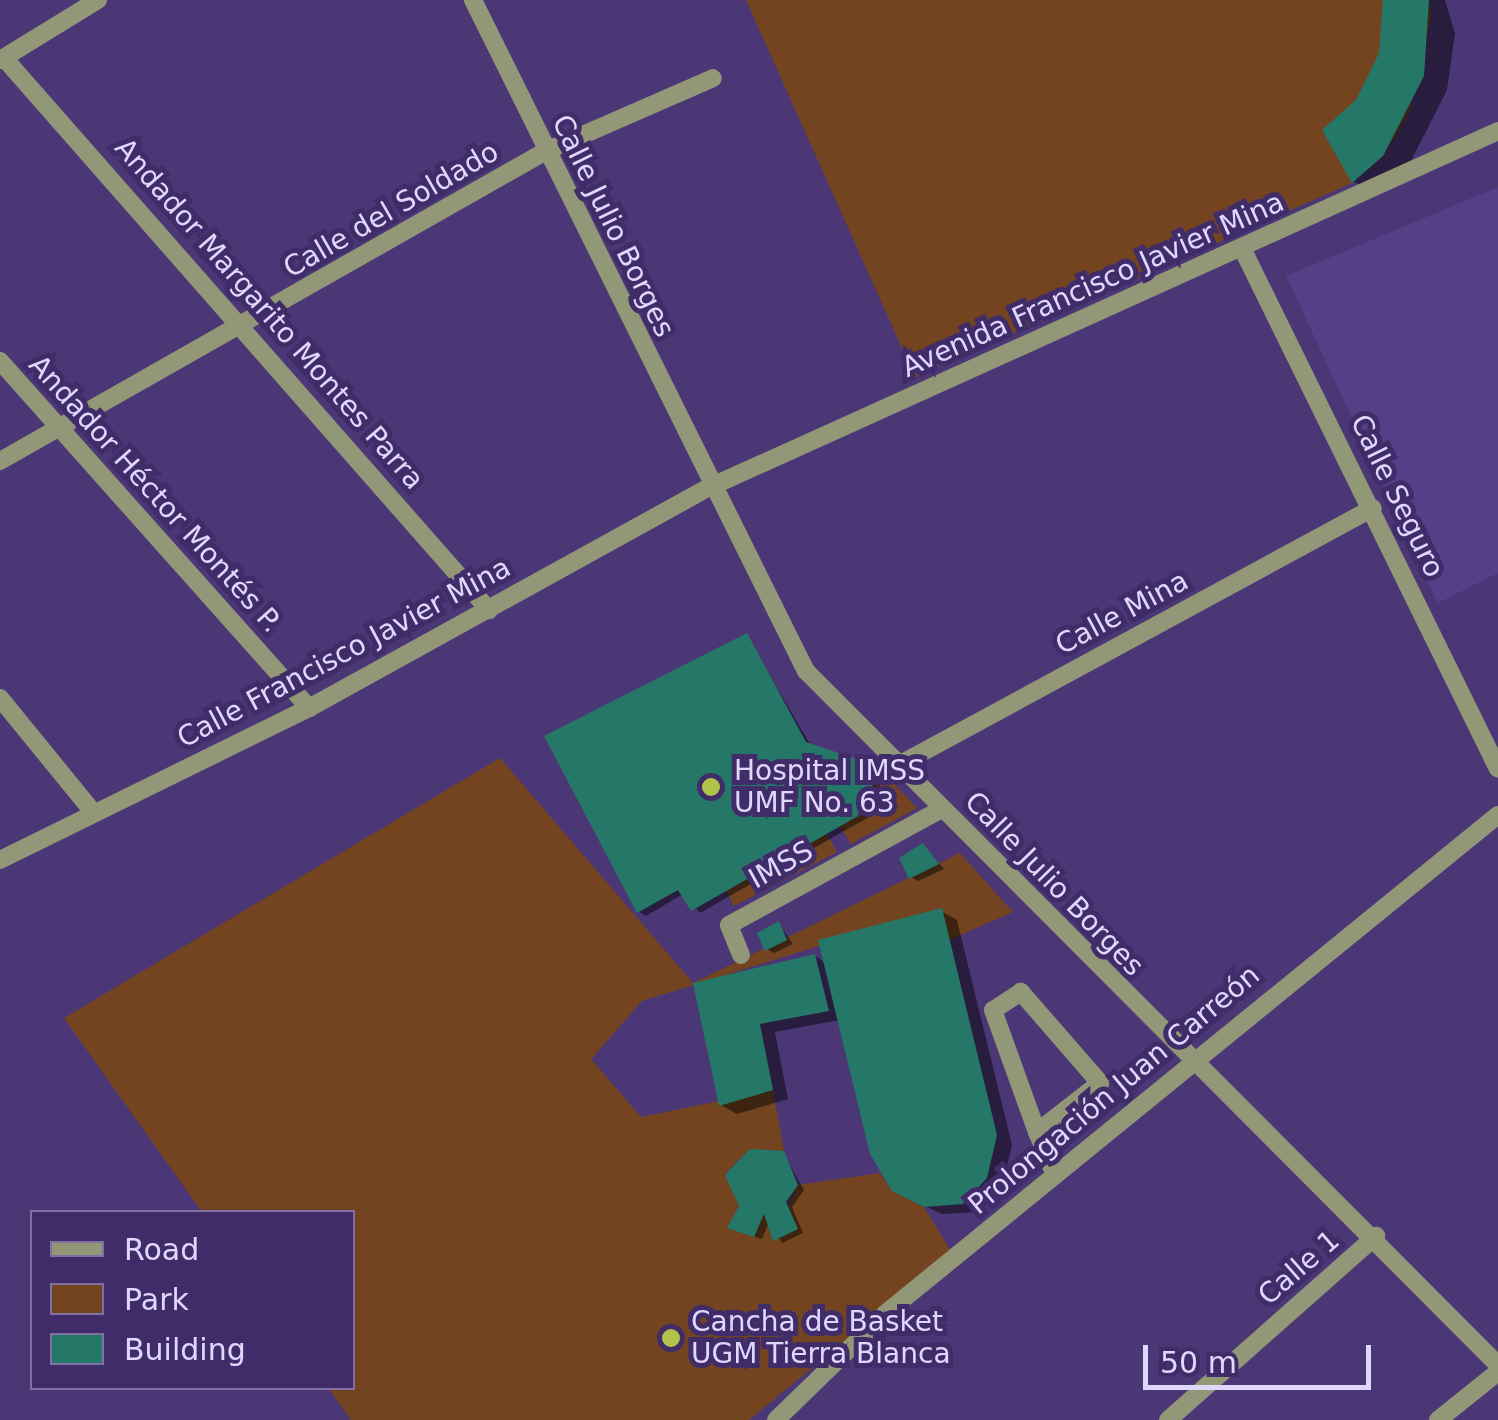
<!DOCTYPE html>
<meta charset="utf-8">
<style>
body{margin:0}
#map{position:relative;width:1498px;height:1420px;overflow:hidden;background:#4c3776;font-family:"DejaVu Sans",sans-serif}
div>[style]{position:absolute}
.built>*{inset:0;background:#563f86}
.green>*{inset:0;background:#73441f}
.shadow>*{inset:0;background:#0007}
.building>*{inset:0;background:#257867}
.minor>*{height:18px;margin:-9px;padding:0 9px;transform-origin:9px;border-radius:9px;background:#919777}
.dots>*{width:28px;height:28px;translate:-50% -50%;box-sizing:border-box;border:5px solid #412c6a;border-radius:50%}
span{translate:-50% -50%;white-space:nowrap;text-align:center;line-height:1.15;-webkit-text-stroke:10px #412c6a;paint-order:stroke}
.street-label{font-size:28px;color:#e0d7fc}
.poi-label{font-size:28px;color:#e0d7fc}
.left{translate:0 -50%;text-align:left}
.legend{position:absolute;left:30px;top:1210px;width:325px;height:180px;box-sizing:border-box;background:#412c6a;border:2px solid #8170a4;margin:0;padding:12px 18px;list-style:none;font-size:30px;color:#e0d7fc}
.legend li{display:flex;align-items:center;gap:20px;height:50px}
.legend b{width:50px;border:2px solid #8170a4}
.scale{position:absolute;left:1143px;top:1345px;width:228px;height:45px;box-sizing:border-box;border:5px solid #e0d7fc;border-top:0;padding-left:12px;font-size:30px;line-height:35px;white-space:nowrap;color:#e0d7fc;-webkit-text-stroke:8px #412c6a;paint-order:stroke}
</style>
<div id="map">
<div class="built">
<i style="clip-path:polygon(1498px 187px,1498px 573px,1438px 603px,1286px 276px)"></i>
</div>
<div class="green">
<i style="clip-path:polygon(746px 0,1429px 0,1431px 18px,1409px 113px,1383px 156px,1352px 183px,915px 377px)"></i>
<i style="clip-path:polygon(500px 758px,693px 983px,960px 853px,1013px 912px,949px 940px,941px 908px,642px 1001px,591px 1059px,641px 1117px,773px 1090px,784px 1151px,750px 1149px,725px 1174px,739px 1206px,728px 1228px,754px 1236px,764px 1214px,773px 1240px,798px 1185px,880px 1173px,892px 1191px,924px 1207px,952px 1253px,749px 1420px,351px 1420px,328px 1388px,352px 1388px,352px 1212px,202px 1212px,64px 1018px)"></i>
<i style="clip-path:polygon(877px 766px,917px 808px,851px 844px,840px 826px,867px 810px)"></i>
<i style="clip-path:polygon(827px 834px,837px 852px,734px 906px,726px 891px)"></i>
</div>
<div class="shadow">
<i style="clip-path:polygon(1386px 0,1445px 0,1455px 33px,1447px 90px,1407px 169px,1377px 195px,1353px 181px,1358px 102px,1381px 54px)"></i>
<i style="clip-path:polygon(747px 636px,811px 746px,883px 772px,874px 814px,700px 913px,683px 894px,646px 916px,639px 912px)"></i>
<i style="clip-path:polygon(923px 846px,944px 869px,918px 881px,911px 877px)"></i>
<i style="clip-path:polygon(941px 911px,957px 920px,1012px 1145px,1002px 1187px,979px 1212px,942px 1214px,910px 1199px,840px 1020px,775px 1032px,788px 1099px,737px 1114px,721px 1105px,696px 985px,815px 956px,826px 963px)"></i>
<i style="clip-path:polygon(779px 924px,793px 944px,774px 953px,767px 949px)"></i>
<i style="clip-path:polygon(783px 1153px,804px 1190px,792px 1207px,803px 1233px,782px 1243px,769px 1222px,762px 1239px,737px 1231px)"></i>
</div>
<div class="building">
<i style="clip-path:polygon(1383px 0,1429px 0,1424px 76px,1383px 156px,1352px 183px,1322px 130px,1356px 100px,1379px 53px)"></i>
<i style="clip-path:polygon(747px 633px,806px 742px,877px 766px,867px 811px,691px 911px,678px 890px,637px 913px,544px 736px)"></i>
<i style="clip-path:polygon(923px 843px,939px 864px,909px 879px,899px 858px)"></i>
<i style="clip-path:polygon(942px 908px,997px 1135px,987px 1178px,963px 1204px,924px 1207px,892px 1191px,870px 1154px,818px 940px)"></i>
<i style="clip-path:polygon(779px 921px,787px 940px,765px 951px,757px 933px)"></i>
<i style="clip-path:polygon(815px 954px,829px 1011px,760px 1024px,773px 1090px,719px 1106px,693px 983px)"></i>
<i style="clip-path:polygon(750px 1149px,784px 1151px,798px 1185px,786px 1202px,798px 1229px,773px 1241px,764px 1214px,754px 1237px,727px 1228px,739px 1206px,725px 1175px)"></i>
</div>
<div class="minor">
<i style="left:473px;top:0;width:749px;rotate:63.61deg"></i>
<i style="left:806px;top:671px;width:980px;rotate:45.08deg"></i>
<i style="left:4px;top:58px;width:735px;rotate:48.7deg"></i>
<i style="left:0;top:60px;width:115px;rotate:-31.5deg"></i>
<i style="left:1242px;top:248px;width:580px;rotate:63.83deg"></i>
<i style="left:0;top:361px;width:465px;rotate:48.3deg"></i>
<i style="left:0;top:461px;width:628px;rotate:-29.59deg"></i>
<i style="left:546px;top:151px;width:182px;rotate:-23.6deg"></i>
<i style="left:0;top:698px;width:146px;rotate:50.8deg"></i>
<i style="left:897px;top:766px;width:541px;rotate:-28.46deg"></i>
<i style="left:0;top:860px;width:344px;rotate:-26.2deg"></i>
<i style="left:309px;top:708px;width:458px;rotate:-28.9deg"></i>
<i style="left:710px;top:487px;width:865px;rotate:-24.31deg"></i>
<i style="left:741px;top:955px;width:32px;rotate:-112deg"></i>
<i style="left:729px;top:925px;width:243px;rotate:-28.6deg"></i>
<i style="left:1037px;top:1132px;width:80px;rotate:-37.9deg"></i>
<i style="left:1100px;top:1083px;width:121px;rotate:-131deg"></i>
<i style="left:1021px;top:992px;width:33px;rotate:147deg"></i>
<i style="left:993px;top:1010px;width:130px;rotate:70.2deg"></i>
<i style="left:1037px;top:1132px;width:47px;rotate:67.3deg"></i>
<i style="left:776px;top:1420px;width:153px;rotate:-44.2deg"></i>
<i style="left:886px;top:1313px;width:789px;rotate:-39.14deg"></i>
<i style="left:1168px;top:1420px;width:278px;rotate:-41.5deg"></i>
<i style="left:1438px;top:1420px;width:77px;rotate:-38.7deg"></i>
</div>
<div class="dots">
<i style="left:711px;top:787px;background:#b2c34b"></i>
<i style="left:671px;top:1338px;background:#b2c34b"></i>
</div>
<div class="street-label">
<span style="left:391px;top:210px;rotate:-30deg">Calle del Soldado</span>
<span style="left:613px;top:226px;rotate:64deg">Calle Julio Borges</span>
<span style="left:1093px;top:285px;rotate:-24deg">Avenida Francisco Javier Mina</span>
<span style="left:269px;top:314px;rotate:49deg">Andador Margarito Montes Parra</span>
<span style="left:155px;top:494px;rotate:48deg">Andador Héctor Montés P.</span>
<span style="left:1397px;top:496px;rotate:64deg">Calle Seguro</span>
<span style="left:1122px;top:613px;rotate:-28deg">Calle Mina</span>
<span style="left:344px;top:653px;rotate:-28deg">Calle Francisco Javier Mina</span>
<span style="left:781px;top:865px;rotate:-29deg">IMSS</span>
<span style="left:1054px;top:884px;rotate:46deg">Calle Julio Borges</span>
<span style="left:1114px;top:1090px;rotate:-40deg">Prolongación Juan Carreón</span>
<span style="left:1299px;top:1268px;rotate:-41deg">Calle 1</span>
</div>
<div class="poi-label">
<span class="left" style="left:734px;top:787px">Hospital IMSS<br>UMF No. 63</span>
<span class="left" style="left:691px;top:1338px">Cancha de Basket<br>UGM Tierra Blanca</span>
</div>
<ul class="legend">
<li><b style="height:12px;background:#919777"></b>Road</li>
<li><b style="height:28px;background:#73441f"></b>Park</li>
<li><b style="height:28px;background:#257867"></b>Building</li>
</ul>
<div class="scale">50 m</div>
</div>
